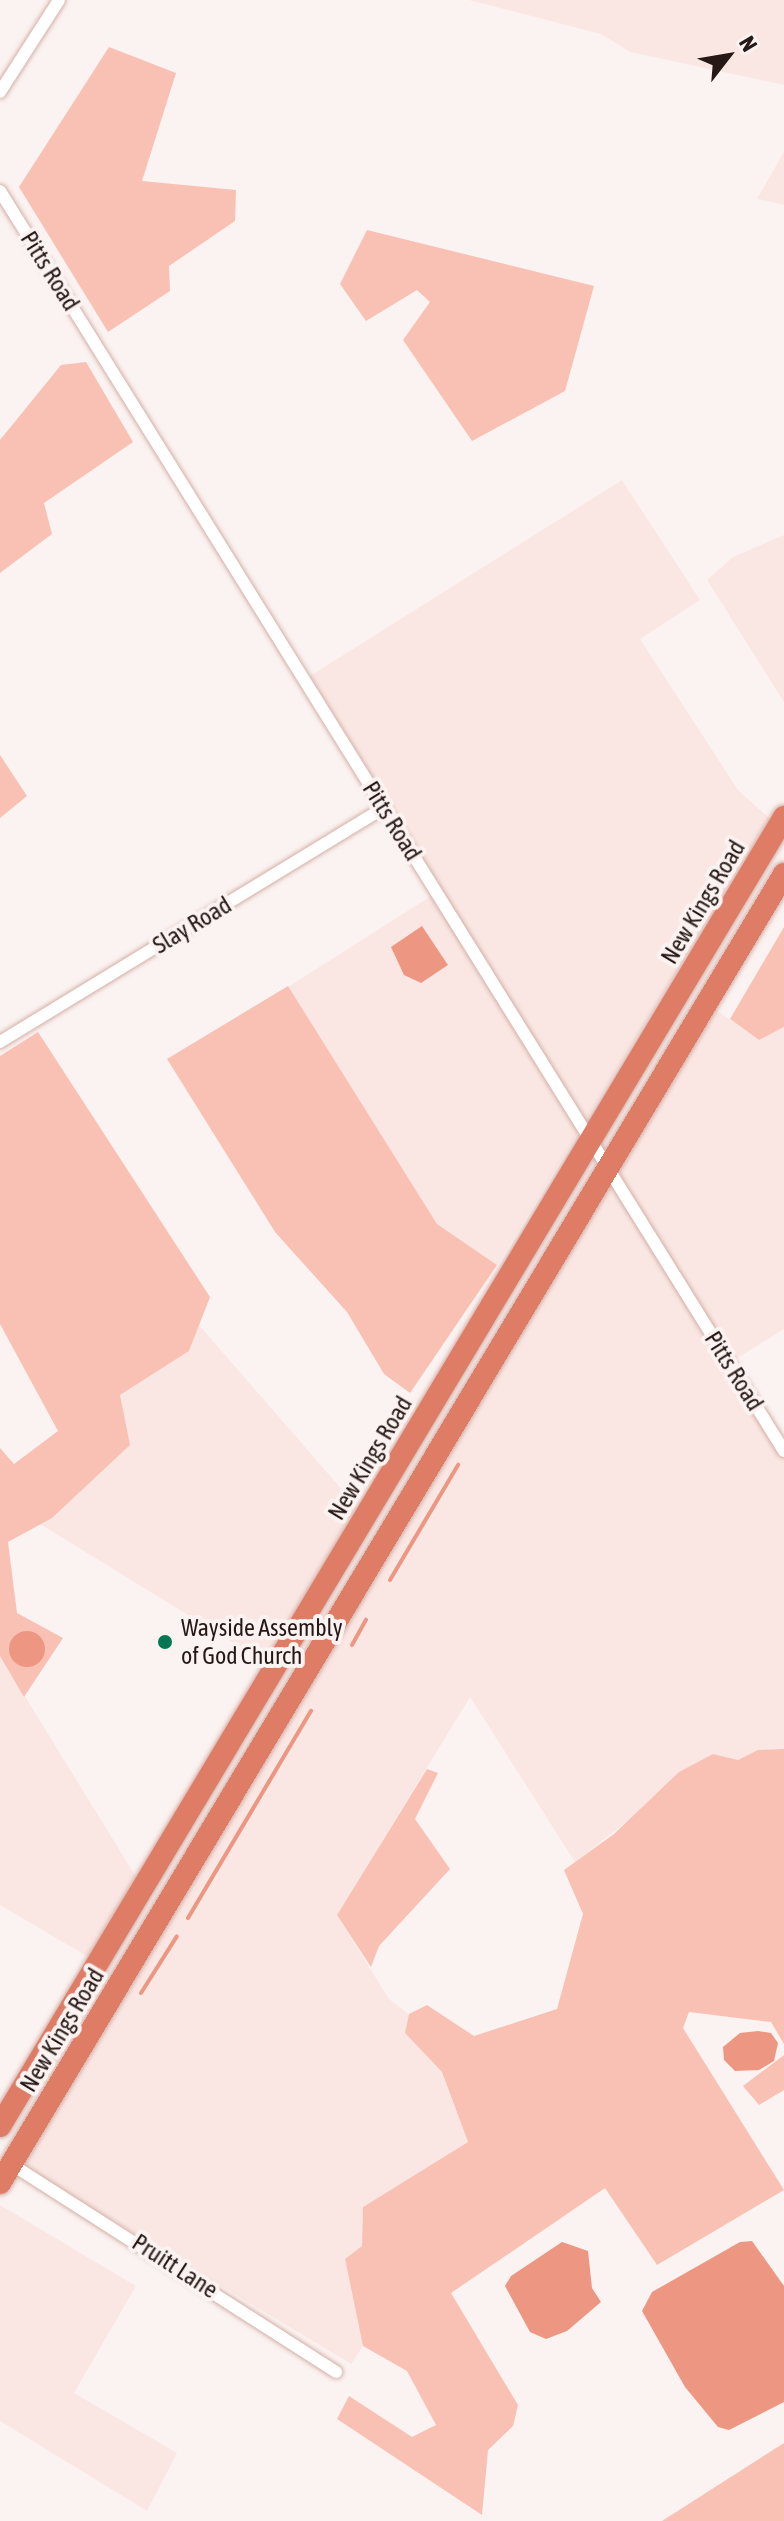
<!DOCTYPE html>
<style>
body{margin:0}
#map{position:relative;width:784px;height:2521px;overflow:hidden;background:#fbf3f1;font-family:"Asap Condensed",sans-serif}
div>[style]{position:absolute}
.built>*{inset:0;background:#fae7e3}
.green>*{inset:0;background:#f9c1b4}
.water>*{inset:0;background:#ed9783}
.round{border-radius:50%}
.stream>*{height:4px;margin:-2px;padding:0 2px;transform-origin:2px;border-radius:2px;background:#ed9783}
.roads{filter:drop-shadow(0 0 2px #d4afa7) drop-shadow(0 0 2px #d4afa7)}
.street>*{height:12px;margin:-6px;padding:0 6px;transform-origin:6px;border-radius:6px;background:#fff}
.highway>*{height:22px;margin:-11px;padding:0 11px;transform-origin:11px;border-radius:11px;background:#de7c66}
.dots>*{width:22px;height:22px;translate:-50% -50%;box-sizing:border-box;border:4px solid #fbf3f1;border-radius:50%}
span{translate:-50% -50%;white-space:nowrap;text-align:center;line-height:1.15;-webkit-text-stroke:8px #fbf3f1;paint-order:stroke}
.street-label{font-size:24px;color:#261815}
.poi-label{font-size:24px;color:#261815}
.left{translate:0 -50%;text-align:left}
.north{position:absolute;left:688px;top:16px;width:80px;height:80px;-webkit-text-stroke:6px #fbf3f1;paint-order:stroke;rotate:59deg;font-size:22px;font-weight:700;line-height:32px;text-align:center;color:#261815}
.north::after{content:'';display:block;margin:auto;width:28px;height:36px;background:#261815;clip-path:polygon(50% 0,100% 100%,50% 72%,0 100%)}
</style>
<div id="map">
<div class="built">
<i style="clip-path:polygon(469px 0,784px 0,784px 85px,630px 52px,601px 34px)"></i>
<i style="clip-path:polygon(784px 152px,784px 205px,757px 199px)"></i>
<i style="clip-path:polygon(622px 480px,700px 600px,640px 639px,738px 790px,770px 819px,497px 1265px,437px 1224px,288px 987px,442px 889px,310px 676px)"></i>
<i style="clip-path:polygon(784px 535px,784px 702px,707px 580px,733px 557px)"></i>
<i style="clip-path:polygon(713px 1008px,759px 1040px,784px 1027px,784px 1329px,734px 1360px,784px 1440px,784px 1749px,758px 1750px,738px 1760px,713px 1754px,575px 1862px,470px 1697px,337px 1915px,389px 1999px,409px 2014px,405px 2033px,442px 2072px,468px 2142px,363px 2207px,362px 2247px,345px 2259px,363px 2346px,351px 2364px,18px 2164px)"></i>
<i style="clip-path:polygon(199px 1325px,357px 1507px,266px 1663px,40px 1524px,129px 1445px,120px 1395px,189px 1351px)"></i>
<i style="clip-path:polygon(0 1656px,138px 1880px,90px 1958px,0 1905px)"></i>
<i style="clip-path:polygon(0 2205px,136px 2286px,74px 2393px,177px 2453px,147px 2511px,0 2421px)"></i>
</div>
<div class="green">
<i style="clip-path:polygon(109px 47px,176px 73px,142px 181px,236px 190px,235px 221px,169px 266px,170px 291px,108px 332px,19px 187px)"></i>
<i style="clip-path:polygon(367px 230px,594px 286px,565px 391px,472px 441px,403px 340px,430px 302px,417px 290px,366px 321px,340px 284px)"></i>
<i style="clip-path:polygon(86px 362px,133px 442px,44px 503px,52px 534px,0 573px,0 440px,61px 365px)"></i>
<i style="clip-path:polygon(0 755px,27px 796px,0 818px)"></i>
<i style="clip-path:polygon(784px 927px,784px 1027px,759px 1040px,730px 1019px)"></i>
<i style="clip-path:polygon(288px 986px,437px 1224px,497px 1265px,410px 1393px,384px 1374px,347px 1312px,275px 1232px,167px 1059px)"></i>
<i style="clip-path:polygon(38px 1032px,210px 1297px,189px 1351px,120px 1395px,130px 1445px,52px 1518px,8px 1542px,17px 1613px,63px 1638px,24px 1697px,0 1656px,0 1448px,14px 1464px,58px 1431px,0 1324px,0 1056px)"></i>
<i style="clip-path:polygon(784px 1749px,784px 2044px,771px 2022px,689px 2012px,683px 2028px,784px 2190px,657px 2265px,605px 2188px,451px 2293px,518px 2405px,513px 2426px,488px 2450px,482px 2515px,337px 2419px,349px 2396px,412px 2437px,436px 2425px,407px 2371px,363px 2346px,345px 2259px,362px 2246px,363px 2207px,468px 2142px,442px 2072px,405px 2033px,409px 2014px,427px 2005px,474px 2036px,557px 2009px,583px 1914px,564px 1870px,614px 1834px,679px 1772px,713px 1754px,738px 1760px,758px 1750px)"></i>
<i style="clip-path:polygon(427px 1769px,438px 1773px,415px 1819px,450px 1869px,379px 1946px,371px 1967px,337px 1915px)"></i>
<i style="clip-path:polygon(784px 2055px,784px 2090px,759px 2105px,743px 2086px)"></i>
<i style="clip-path:polygon(784px 2443px,784px 2521px,662px 2521px)"></i>
</div>
<div class="water">
<i style="clip-path:polygon(422px 926px,448px 965px,421px 983px,404px 975px,391px 947px)"></i>
<i class="round" style="left:9px;top:1631px;width:36px;height:36px"></i>
<i style="clip-path:polygon(758px 2031px,771px 2033px,778px 2043px,774px 2061px,759px 2070px,735px 2071px,724px 2060px,723px 2047px,740px 2033px)"></i>
<i style="clip-path:polygon(752px 2241px,784px 2286px,784px 2402px,729px 2430px,718px 2427px,685px 2387px,642px 2311px,652px 2292px,740px 2242px)"></i>
<i style="clip-path:polygon(562px 2242px,588px 2251px,592px 2288px,601px 2302px,567px 2331px,546px 2339px,530px 2332px,505px 2286px,511px 2276px)"></i>
</div>
<div class="stream">
<i style="left:390px;top:1580px;width:134px;rotate:-59.4deg"></i>
<i style="left:352px;top:1645px;width:29px;rotate:-61deg"></i>
<i style="left:188px;top:1918px;width:241px;rotate:-59.3deg"></i>
<i style="left:141px;top:1993px;width:67px;rotate:-57.7deg"></i>
</div>
<div class="roads">
<div class="street">
<i style="left:0;top:92px;width:109px;rotate:-57.3deg"></i>
<i style="left:0;top:191px;width:1484px;rotate:58.11deg"></i>
<i style="left:0;top:1042px;width:450px;rotate:-31.4deg"></i>
<i style="left:11px;top:2164px;width:386px;rotate:32.6deg"></i>
</div>
<div class="highway">
<i style="left:0;top:2126px;width:1526px;rotate:-59.08deg"></i>
<i style="left:0;top:2183px;width:1526px;rotate:-59.08deg"></i>
</div>
</div>
<div class="dots">
<i style="left:165px;top:1642px;background:#027752"></i>
</div>
<div class="street-label">
<span style="left:50px;top:271px;rotate:58deg">Pitts Road</span>
<span style="left:392px;top:821px;rotate:58deg">Pitts Road</span>
<span style="left:703px;top:902px;rotate:-59deg">New Kings Road</span>
<span style="left:192px;top:925px;rotate:-31deg">Slay Road</span>
<span style="left:734px;top:1371px;rotate:58deg">Pitts Road</span>
<span style="left:370px;top:1458px;rotate:-59deg">New Kings Road</span>
<span style="left:62px;top:2030px;rotate:-59deg">New Kings Road</span>
<span style="left:175px;top:2266px;rotate:33deg">Pruitt Lane</span>
</div>
<div class="poi-label">
<span class="left" style="left:181px;top:1642px">Wayside Assembly<br>of God Church</span>
</div>
<div class="north">N</div>
</div>
